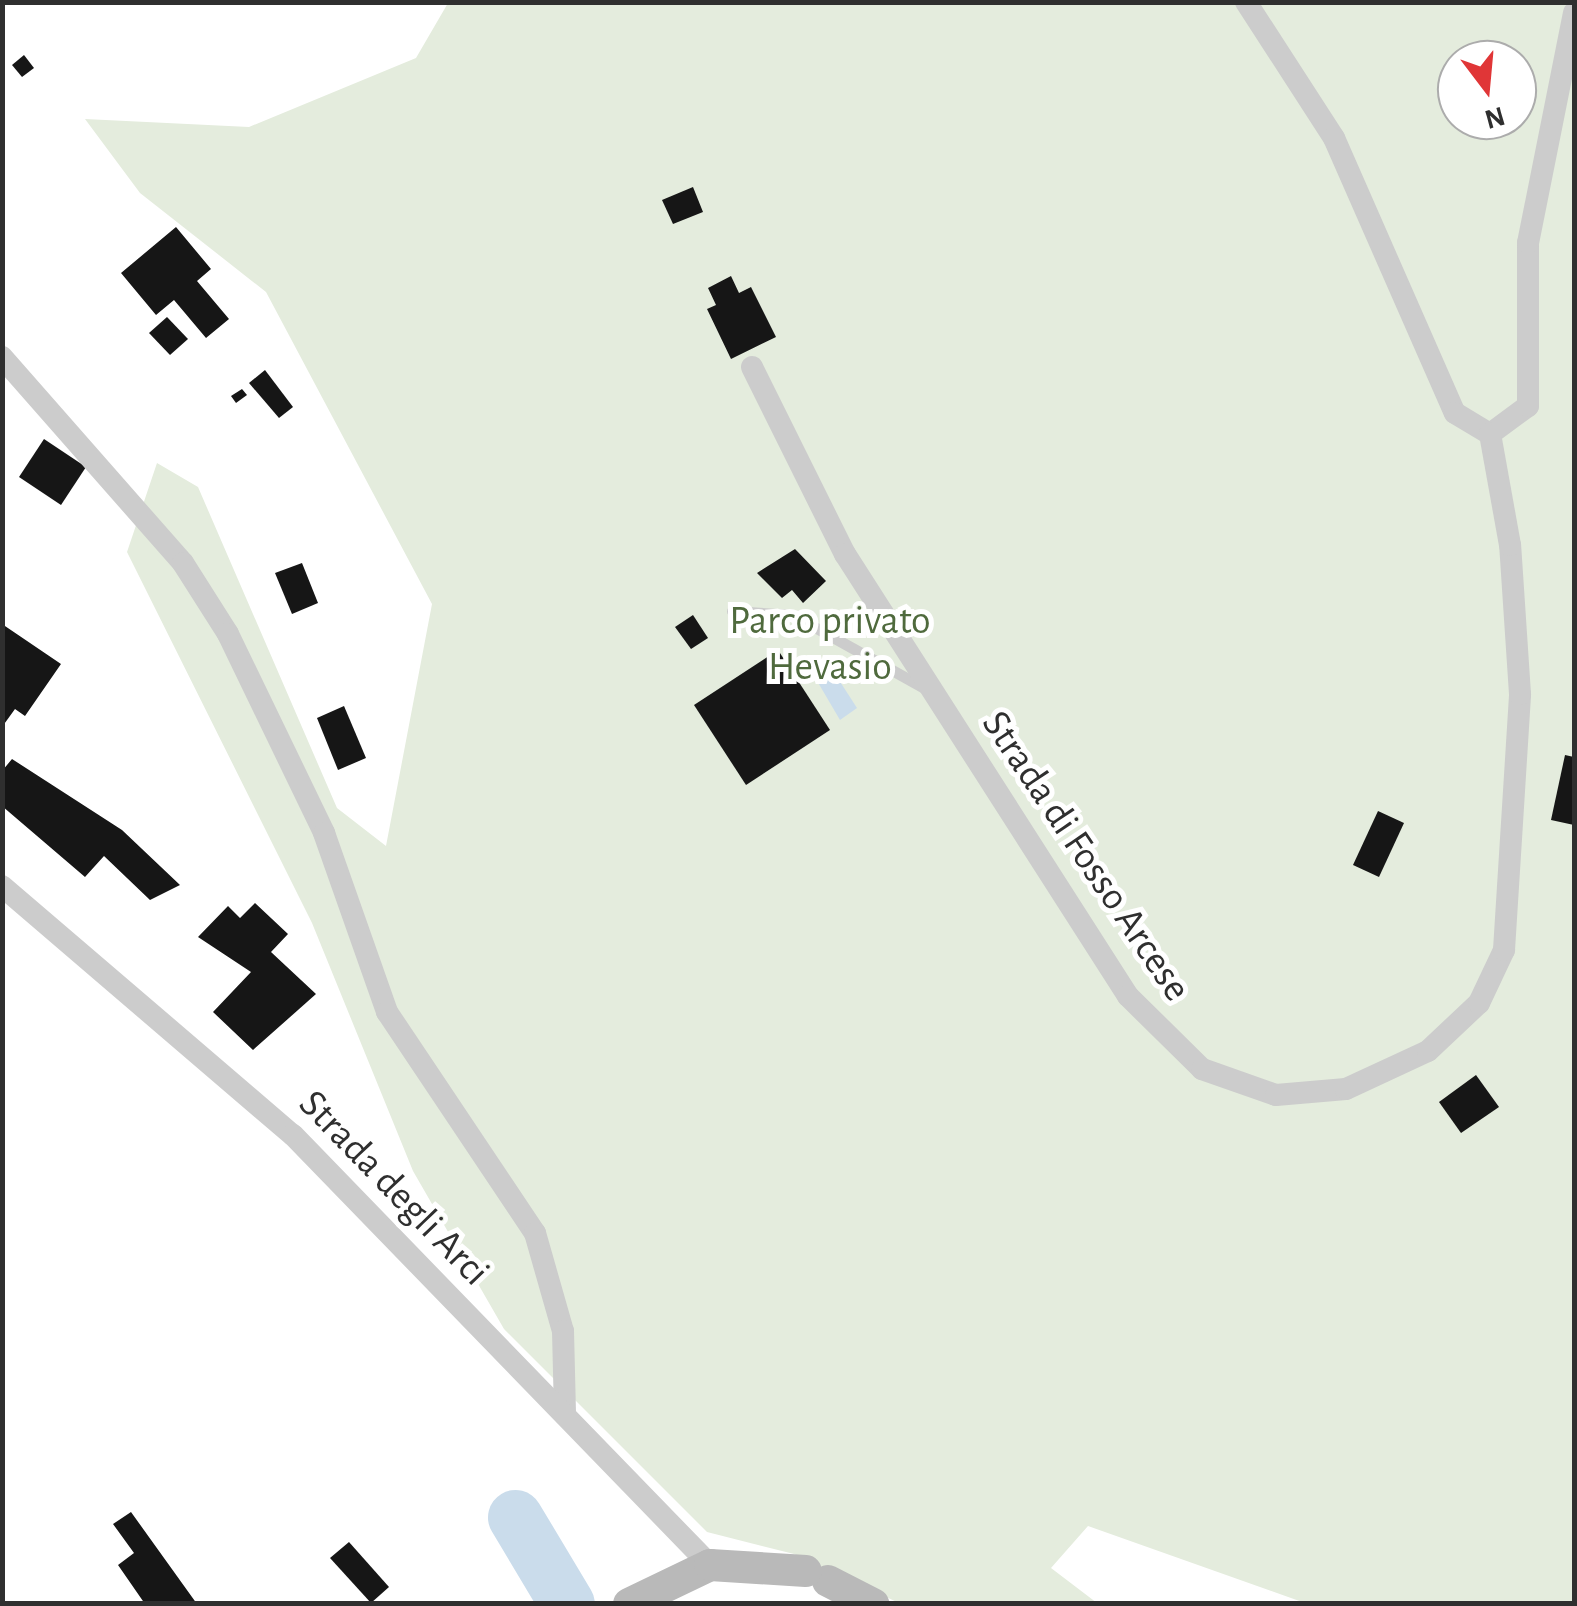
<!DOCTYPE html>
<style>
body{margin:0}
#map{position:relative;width:1577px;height:1606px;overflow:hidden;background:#fff;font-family:"Alegreya Sans",sans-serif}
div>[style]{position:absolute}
.green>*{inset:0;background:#e4ecdd}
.water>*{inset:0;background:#cadceb}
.river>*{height:55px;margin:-27.5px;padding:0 27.5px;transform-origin:27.5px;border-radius:27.5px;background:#cadceb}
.building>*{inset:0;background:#161616}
.service>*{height:11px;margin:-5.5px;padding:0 5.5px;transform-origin:5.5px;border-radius:5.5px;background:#ccc}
.minor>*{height:22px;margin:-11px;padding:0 11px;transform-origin:11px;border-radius:11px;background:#ccc}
.secondary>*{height:32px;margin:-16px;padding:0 16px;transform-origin:16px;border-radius:16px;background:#b9b9b9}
span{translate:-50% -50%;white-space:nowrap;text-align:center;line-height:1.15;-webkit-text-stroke:10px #fff;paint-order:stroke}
.park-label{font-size:40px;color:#4f6a3d}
.street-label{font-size:40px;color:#2f2f2f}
.frame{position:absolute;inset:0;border:5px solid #2f2f2f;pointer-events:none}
.north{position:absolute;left:1437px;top:40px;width:100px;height:100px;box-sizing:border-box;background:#fff;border:2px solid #acacac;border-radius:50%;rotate:164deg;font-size:28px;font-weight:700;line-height:40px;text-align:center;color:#2f2f2f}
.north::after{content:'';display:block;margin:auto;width:35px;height:45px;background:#e03637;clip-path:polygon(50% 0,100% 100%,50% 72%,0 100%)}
</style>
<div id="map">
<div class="green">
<i style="clip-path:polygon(evenodd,448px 3px,1574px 3px,1574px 1603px,1305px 1603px,1088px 1526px,1051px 1568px,1097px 1603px,899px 1603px,794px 1554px,707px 1532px,504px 1329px,413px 1171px,312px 923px,127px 552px,157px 463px,198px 487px,337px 808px,386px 846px,432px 604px,266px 292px,140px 193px,85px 119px,249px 127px,416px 58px,448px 3px,1457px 60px,1517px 60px,1517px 120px,1457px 120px,1457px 60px)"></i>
</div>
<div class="water">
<i style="clip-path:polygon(803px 657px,828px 663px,857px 708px,840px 720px)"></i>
</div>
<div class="river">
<i style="left:515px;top:1517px;width:101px;rotate:59.1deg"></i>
</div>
<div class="building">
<i style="clip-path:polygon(24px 55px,34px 68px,22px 77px,12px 65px)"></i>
<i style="clip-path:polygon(693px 187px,703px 212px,673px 224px,662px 200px)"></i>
<i style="clip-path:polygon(176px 227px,211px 269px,197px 281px,229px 319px,206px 338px,174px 300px,156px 315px,121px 273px)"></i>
<i style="clip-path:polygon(731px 276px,739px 293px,751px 287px,776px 337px,731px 359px,707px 309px,716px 305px,708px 288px)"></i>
<i style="clip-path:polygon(167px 317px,188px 339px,170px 355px,149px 333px)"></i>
<i style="clip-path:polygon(265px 370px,293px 407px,279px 418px,249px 383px)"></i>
<i style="clip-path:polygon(242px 389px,247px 395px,236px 403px,231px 396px)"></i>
<i style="clip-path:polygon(44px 439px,86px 467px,61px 505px,19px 477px)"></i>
<i style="clip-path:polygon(795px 549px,826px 581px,803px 603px,792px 590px,782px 598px,757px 573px)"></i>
<i style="clip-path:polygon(302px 563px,318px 603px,292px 614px,275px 573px)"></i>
<i style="clip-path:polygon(693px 615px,708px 638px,691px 649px,675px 627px)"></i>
<i style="clip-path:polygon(2px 624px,61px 664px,25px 716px,15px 709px,2px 727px)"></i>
<i style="clip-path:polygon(778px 650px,830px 730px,746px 785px,694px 705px)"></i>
<i style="clip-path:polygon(344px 706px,366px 758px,338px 770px,317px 718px)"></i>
<i style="clip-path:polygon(1565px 755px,1574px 757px,1574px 825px,1551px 820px)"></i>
<i style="clip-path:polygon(12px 759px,122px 830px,180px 885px,150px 900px,104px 856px,85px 877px,2px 806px,2px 771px)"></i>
<i style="clip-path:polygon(1378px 811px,1404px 823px,1379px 877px,1353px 865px)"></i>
<i style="clip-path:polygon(255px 903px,288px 934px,271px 952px,316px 994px,253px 1050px,213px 1012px,251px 972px,198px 937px,228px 906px,240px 918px)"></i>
<i style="clip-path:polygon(1476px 1075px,1499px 1107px,1461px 1133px,1439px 1102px)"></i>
<i style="clip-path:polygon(131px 1512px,197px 1604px,145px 1604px,118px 1565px,134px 1553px,113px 1524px)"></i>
<i style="clip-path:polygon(349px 1542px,389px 1587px,371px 1603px,330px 1558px)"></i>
</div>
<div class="service">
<i style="left:732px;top:611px;width:61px;rotate:3.8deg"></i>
<i style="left:793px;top:615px;width:152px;rotate:29.1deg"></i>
</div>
<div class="minor">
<i style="left:1246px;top:2px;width:162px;rotate:57.1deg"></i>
<i style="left:1334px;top:138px;width:300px;rotate:66.3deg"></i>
<i style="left:1455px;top:413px;width:41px;rotate:31deg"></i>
<i style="left:1490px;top:434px;width:47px;rotate:-36.4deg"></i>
<i style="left:1528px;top:406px;width:163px;rotate:-90deg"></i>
<i style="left:1528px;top:243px;width:235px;rotate:-78.7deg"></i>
<i style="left:2px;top:357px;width:274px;rotate:48.7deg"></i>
<i style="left:183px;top:563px;width:84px;rotate:57.6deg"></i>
<i style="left:228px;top:634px;width:221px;rotate:64.2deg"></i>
<i style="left:324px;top:833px;width:190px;rotate:70.6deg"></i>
<i style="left:387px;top:1012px;width:266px;rotate:56.2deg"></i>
<i style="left:535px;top:1233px;width:102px;rotate:74.1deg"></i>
<i style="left:563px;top:1331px;width:84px;rotate:88.6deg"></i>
<i style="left:752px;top:367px;width:209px;rotate:63.6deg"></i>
<i style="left:845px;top:554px;width:525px;rotate:57.37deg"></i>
<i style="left:1128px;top:996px;width:104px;rotate:44.6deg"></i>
<i style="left:1202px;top:1069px;width:78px;rotate:19.4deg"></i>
<i style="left:1276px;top:1095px;width:70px;rotate:-4.9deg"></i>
<i style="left:1346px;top:1089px;width:90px;rotate:-24.9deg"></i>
<i style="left:1428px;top:1051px;width:70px;rotate:-43.3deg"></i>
<i style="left:1479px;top:1003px;width:59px;rotate:-64.7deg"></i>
<i style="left:1504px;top:950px;width:256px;rotate:-86.4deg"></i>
<i style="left:1520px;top:694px;width:149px;rotate:-93.8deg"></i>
<i style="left:1510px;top:545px;width:113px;rotate:-100.2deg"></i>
<i style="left:2px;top:886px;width:383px;rotate:40.6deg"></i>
<i style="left:293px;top:1135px;width:599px;rotate:45.88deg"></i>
</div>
<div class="secondary">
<i style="left:828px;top:1581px;width:51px;rotate:27.1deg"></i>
<i style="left:629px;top:1604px;width:90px;rotate:-25.7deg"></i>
<i style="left:710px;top:1565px;width:96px;rotate:3.6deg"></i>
</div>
<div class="park-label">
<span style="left:830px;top:644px">Parco privato<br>Hevasio</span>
</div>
<div class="street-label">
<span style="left:1086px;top:856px;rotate:56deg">Strada di Fosso Arcese</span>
<span style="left:394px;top:1188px;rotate:46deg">Strada degli Arci</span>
</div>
<div class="frame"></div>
<div class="north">N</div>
</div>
